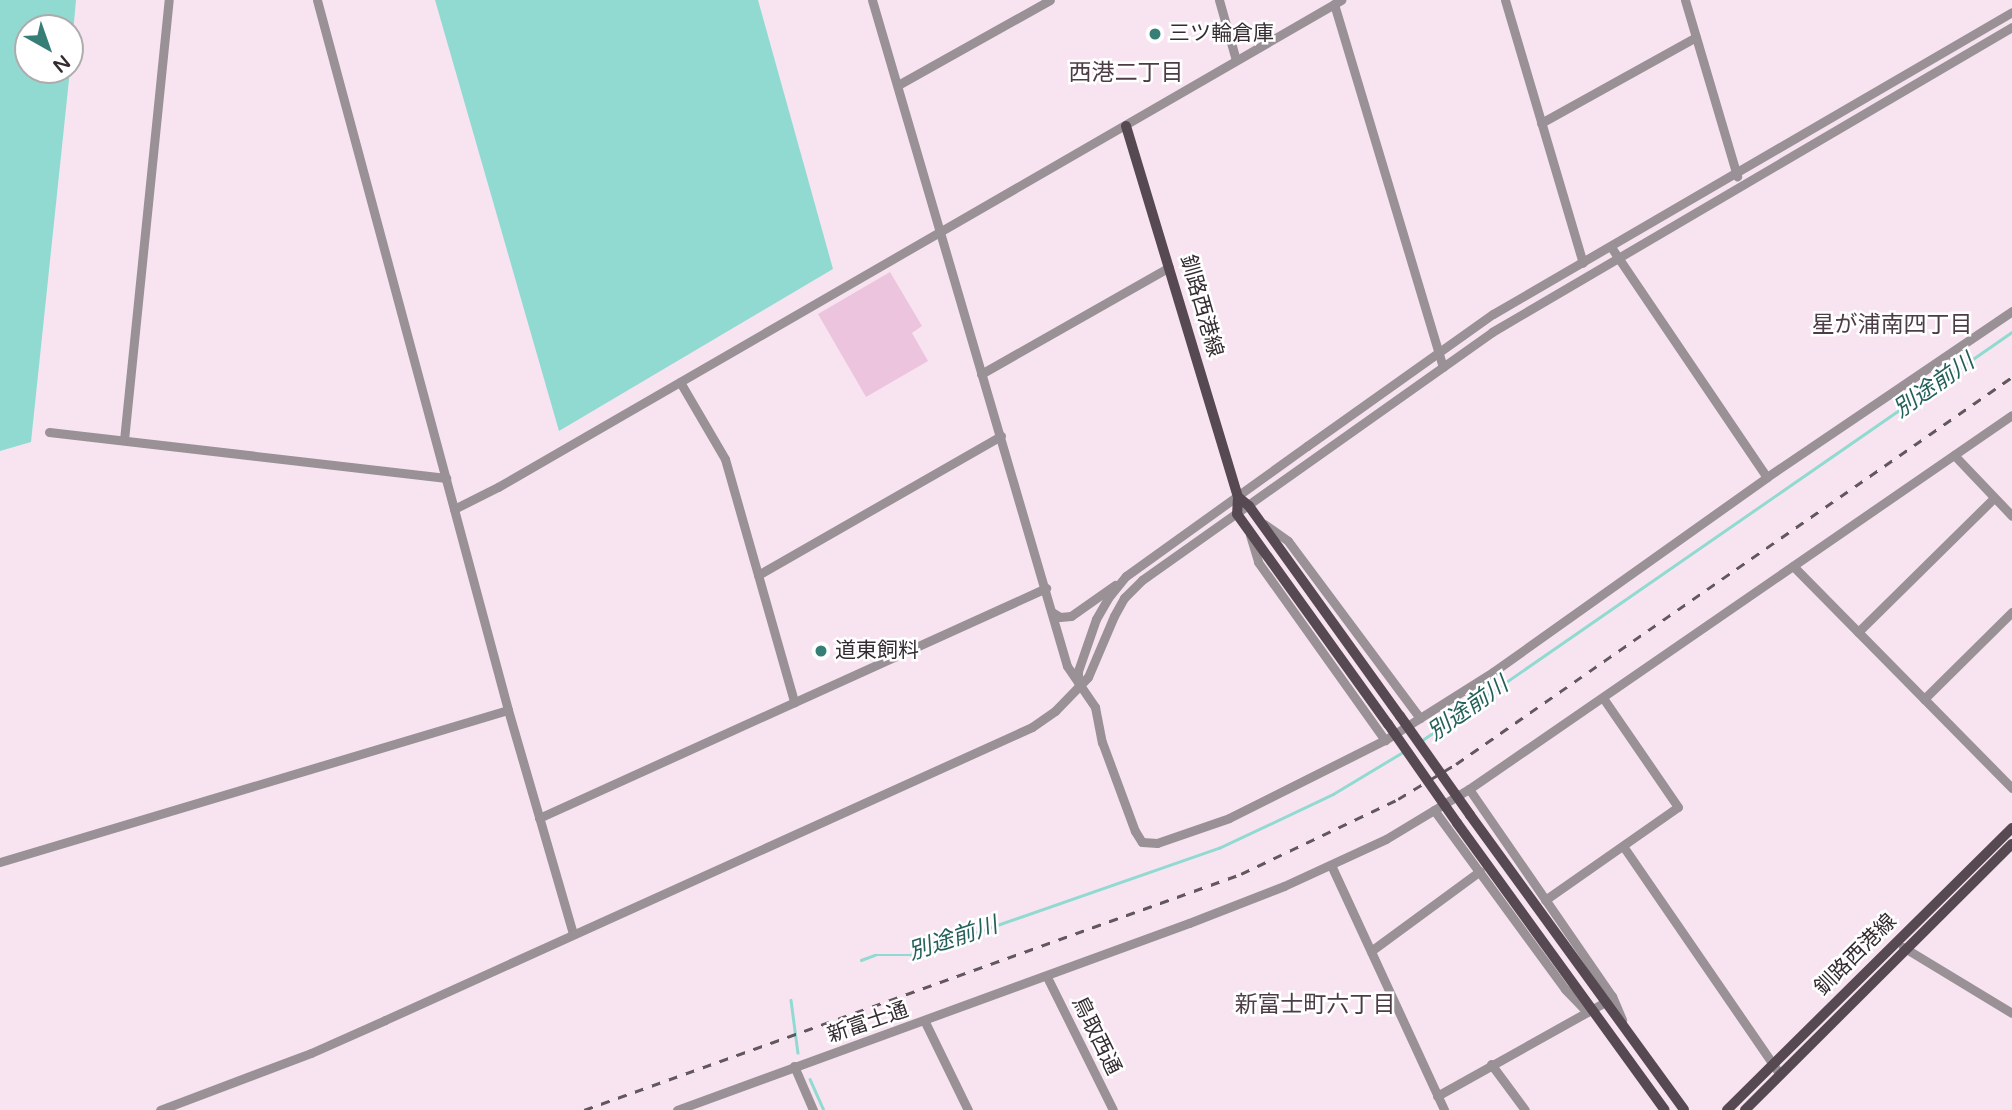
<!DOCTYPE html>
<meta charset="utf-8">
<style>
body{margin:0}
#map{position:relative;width:2012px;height:1110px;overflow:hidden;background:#f8e4f0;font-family:"Varela Round","Noto Sans JP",sans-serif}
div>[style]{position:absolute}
.green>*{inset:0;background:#ecc4dd}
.water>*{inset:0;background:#91dad1}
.stream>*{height:2.5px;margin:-1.25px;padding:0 1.25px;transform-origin:1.25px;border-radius:1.25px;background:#91dad1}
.minor>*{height:9px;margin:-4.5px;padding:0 4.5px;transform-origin:4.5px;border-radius:4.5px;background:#999195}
.major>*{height:10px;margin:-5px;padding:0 5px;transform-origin:5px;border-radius:5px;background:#574951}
.rail>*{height:2.5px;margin-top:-1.25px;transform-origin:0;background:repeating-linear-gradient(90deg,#62575d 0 9px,transparent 0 18px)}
.major-bridge>*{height:10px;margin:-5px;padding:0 5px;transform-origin:5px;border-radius:5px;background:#574951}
.dots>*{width:19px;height:19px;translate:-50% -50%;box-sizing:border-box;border:4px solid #fff;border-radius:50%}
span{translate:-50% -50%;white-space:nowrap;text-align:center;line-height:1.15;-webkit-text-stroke:5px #fff;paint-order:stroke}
.poi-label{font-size:21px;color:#342c31}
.left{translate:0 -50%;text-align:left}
.street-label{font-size:21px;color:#342c31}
.neighbourhood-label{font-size:23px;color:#4c3c45}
.water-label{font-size:23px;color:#24605a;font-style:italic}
.north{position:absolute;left:14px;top:14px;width:70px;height:70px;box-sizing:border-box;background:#fff;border:2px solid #aeabad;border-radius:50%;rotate:140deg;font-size:19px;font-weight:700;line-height:28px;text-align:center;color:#342c31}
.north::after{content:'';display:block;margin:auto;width:24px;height:32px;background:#377e77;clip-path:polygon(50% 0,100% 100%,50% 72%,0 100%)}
</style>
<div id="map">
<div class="green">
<i style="clip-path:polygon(890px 272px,922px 326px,912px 333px,928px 361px,866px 397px,818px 314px)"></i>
</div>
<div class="water">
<i style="clip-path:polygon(0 0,76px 0,70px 67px,70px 28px,28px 28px,28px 70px,70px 70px,31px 442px,0 451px)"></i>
<i style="clip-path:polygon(435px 0,758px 0,833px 269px,559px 431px)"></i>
</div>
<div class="stream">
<i style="left:1421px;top:741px;width:719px;rotate:-34.69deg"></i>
<i style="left:861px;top:960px;width:15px;rotate:-20deg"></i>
<i style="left:875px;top:955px;width:36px"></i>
<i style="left:911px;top:955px;width:326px;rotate:-19.2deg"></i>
<i style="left:1219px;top:848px;width:126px;rotate:-25.3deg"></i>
<i style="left:1333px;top:794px;width:82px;rotate:-31deg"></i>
<i style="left:791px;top:1000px;width:53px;rotate:82.5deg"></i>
<i style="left:810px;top:1079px;width:34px;rotate:66deg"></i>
</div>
<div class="minor">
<i style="left:317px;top:0;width:735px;rotate:74.94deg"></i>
<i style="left:508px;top:710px;width:233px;rotate:73.8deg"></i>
<i style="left:872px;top:0;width:694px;rotate:73.68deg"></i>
<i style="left:1067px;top:666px;width:50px;rotate:55.7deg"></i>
<i style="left:1095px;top:707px;width:36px;rotate:79deg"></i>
<i style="left:1102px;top:742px;width:95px;rotate:69.7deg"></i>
<i style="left:1135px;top:831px;width:13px;rotate:58deg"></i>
<i style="left:1142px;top:842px;width:15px;rotate:4deg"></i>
<i style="left:1157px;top:843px;width:76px;rotate:-19.1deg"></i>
<i style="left:1229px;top:818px;width:174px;rotate:-26.6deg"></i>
<i style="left:1385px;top:740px;width:128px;rotate:-32.2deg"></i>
<i style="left:1493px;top:672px;width:336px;rotate:-35.4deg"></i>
<i style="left:1767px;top:477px;width:296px;rotate:-34.1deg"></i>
<i style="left:1219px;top:0;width:62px;rotate:74.2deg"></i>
<i style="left:1505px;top:0;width:274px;rotate:73.5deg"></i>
<i style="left:1685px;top:0;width:184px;rotate:73.5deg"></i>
<i style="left:1334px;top:4px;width:379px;rotate:73.3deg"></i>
<i style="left:898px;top:85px;width:174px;rotate:-29.2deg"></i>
<i style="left:1541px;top:123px;width:177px;rotate:-29deg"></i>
<i style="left:1611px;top:247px;width:278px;rotate:55.9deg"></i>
<i style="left:981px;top:374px;width:216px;rotate:-29.6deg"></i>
<i style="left:680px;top:382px;width:89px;rotate:59.7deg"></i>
<i style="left:725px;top:459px;width:253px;rotate:74.1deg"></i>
<i style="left:49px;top:432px;width:400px;rotate:6.6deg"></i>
<i style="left:124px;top:440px;width:442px;rotate:-84.2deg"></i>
<i style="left:1954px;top:455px;width:84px;rotate:46.4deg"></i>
<i style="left:454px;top:509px;width:49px;rotate:-26.6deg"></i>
<i style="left:498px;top:487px;width:974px;rotate:-30.01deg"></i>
<i style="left:1264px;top:524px;width:29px;rotate:35deg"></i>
<i style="left:1288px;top:541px;width:221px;rotate:53.3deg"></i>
<i style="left:1250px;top:535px;width:28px;rotate:73deg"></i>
<i style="left:1258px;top:562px;width:219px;rotate:54.5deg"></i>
<i style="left:1793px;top:566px;width:312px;rotate:45.4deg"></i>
<i style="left:758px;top:575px;width:280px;rotate:-29.8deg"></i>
<i style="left:1052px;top:612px;width:9px;rotate:32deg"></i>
<i style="left:1060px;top:617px;width:11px;rotate:-5deg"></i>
<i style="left:1071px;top:616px;width:54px;rotate:-35.2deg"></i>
<i style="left:1858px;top:632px;width:191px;rotate:-44.6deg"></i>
<i style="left:1078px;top:682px;width:11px;rotate:-90deg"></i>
<i style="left:1078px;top:671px;width:55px;rotate:-70.9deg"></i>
<i style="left:1096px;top:619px;width:24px;rotate:-60deg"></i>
<i style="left:1108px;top:598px;width:28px;rotate:-51deg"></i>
<i style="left:1126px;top:576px;width:223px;rotate:-35.7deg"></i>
<i style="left:1307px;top:446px;width:228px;rotate:-35.4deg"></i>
<i style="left:1493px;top:314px;width:600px;rotate:-30.19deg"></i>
<i style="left:1924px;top:699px;width:124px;rotate:-44.7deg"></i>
<i style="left:1469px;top:789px;width:252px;rotate:55.4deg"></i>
<i style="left:1612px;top:996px;width:26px;rotate:67deg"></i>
<i style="left:1434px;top:810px;width:222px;rotate:53.8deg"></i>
<i style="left:1565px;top:989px;width:32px;rotate:46deg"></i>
<i style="left:539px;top:818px;width:557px;rotate:-24.4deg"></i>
<i style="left:1623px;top:846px;width:272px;rotate:55.5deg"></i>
<i style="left:0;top:862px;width:530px;rotate:-16.66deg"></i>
<i style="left:1331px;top:865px;width:270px;rotate:65.2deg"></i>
<i style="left:1545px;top:900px;width:162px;rotate:-35deg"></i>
<i style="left:1678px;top:807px;width:132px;rotate:-124.5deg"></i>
<i style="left:1903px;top:947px;width:127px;rotate:31.2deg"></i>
<i style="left:1371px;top:951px;width:135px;rotate:-36.3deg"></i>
<i style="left:1047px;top:977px;width:148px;rotate:63.6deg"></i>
<i style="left:925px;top:1022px;width:98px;rotate:64deg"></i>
<i style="left:1491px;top:1064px;width:57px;rotate:53.5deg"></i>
<i style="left:794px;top:1066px;width:48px;rotate:66.6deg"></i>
<i style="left:1437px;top:1096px;width:193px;rotate:-29.2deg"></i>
<i style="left:160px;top:1110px;width:161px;rotate:-20.7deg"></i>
<i style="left:311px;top:1053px;width:81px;rotate:-24deg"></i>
<i style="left:385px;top:1020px;width:710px;rotate:-24.36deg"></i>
<i style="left:1032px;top:727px;width:28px;rotate:-35deg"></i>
<i style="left:1055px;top:711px;width:47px;rotate:-45.9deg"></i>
<i style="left:1088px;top:677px;width:66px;rotate:-66.9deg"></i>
<i style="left:1114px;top:616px;width:21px;rotate:-61deg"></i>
<i style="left:1124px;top:598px;width:25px;rotate:-45deg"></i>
<i style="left:1142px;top:580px;width:429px;rotate:-35.3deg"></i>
<i style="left:1492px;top:332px;width:603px;rotate:-30.39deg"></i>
<i style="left:677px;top:1110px;width:545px;rotate:-20.06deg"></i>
<i style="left:1189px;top:923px;width:102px;rotate:-21.3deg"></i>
<i style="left:1284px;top:886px;width:112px;rotate:-24.7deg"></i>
<i style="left:1386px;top:839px;width:97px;rotate:-31.1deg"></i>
<i style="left:1469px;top:789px;width:659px;rotate:-34.56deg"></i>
</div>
<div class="major">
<i style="left:1126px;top:126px;width:388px;rotate:73.2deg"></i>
<i style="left:1238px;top:497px;width:17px;rotate:93deg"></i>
<i style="left:1237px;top:514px;width:259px;rotate:54.3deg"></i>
<i style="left:1238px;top:497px;width:14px;rotate:39deg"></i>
<i style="left:1249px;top:506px;width:259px;rotate:54.3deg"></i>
<i style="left:1470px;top:815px;width:364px;rotate:54deg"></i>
<i style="left:1457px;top:823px;width:354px;rotate:54.1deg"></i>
<i style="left:1727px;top:1110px;width:401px;rotate:-44.7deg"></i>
<i style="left:1745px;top:1110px;width:377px;rotate:-44.9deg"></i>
</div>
<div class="rail">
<i style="left:584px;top:1110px;width:698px;rotate:-19.76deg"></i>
<i style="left:1241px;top:874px;width:174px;rotate:-25.5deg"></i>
<i style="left:1398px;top:799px;width:68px;rotate:-31.1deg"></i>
<i style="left:1456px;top:764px;width:677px;rotate:-34.84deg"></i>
</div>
<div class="major-bridge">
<i style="left:1400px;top:716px;width:121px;rotate:54.7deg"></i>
<i style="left:1388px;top:724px;width:121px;rotate:55.1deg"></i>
</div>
<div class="dots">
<i style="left:1155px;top:34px;background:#377e77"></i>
<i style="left:821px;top:651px;background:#377e77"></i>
</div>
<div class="poi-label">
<span class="left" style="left:1169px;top:34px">三ツ輪倉庫</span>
<span class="left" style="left:835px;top:651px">道東飼料</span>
</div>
<div class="street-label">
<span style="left:1201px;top:306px;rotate:74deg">釧路西港線</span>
<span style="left:1856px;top:955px;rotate:-45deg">釧路西港線</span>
<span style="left:868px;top:1023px;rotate:-19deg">新富士通</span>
<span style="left:1096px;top:1036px;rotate:64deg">鳥取西通</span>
</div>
<div class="neighbourhood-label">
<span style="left:1126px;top:73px">西港二丁目</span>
<span style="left:1892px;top:325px">星が浦南四丁目</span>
<span style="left:1315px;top:1005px">新富士町六丁目</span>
</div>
<div class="water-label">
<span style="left:1934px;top:386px;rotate:-35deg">別途前川</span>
<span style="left:1468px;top:709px;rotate:-35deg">別途前川</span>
<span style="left:953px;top:939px;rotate:-18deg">別途前川</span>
</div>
<div class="north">N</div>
</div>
